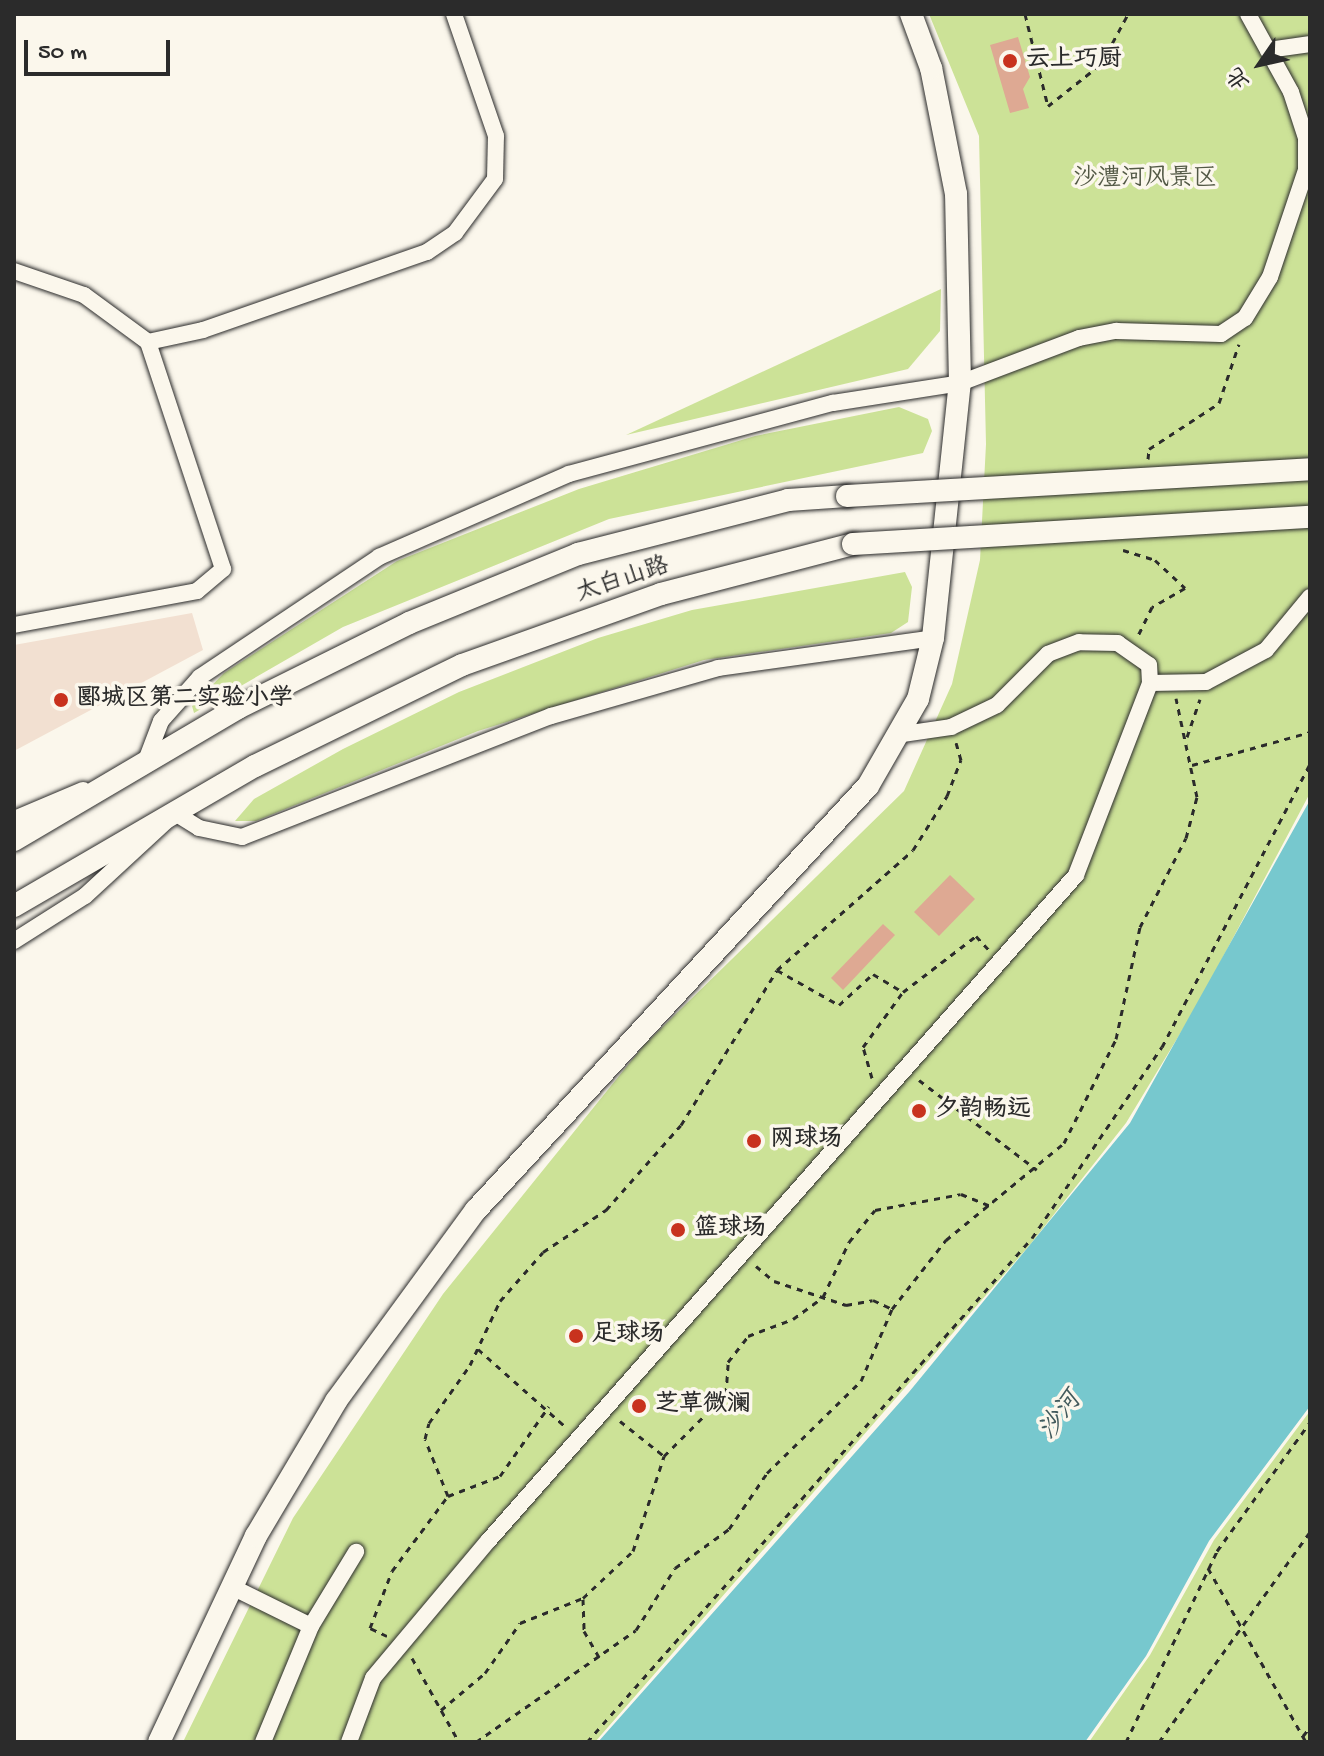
<!DOCTYPE html>
<meta charset="utf-8">
<style>
body{margin:0}
#map{position:relative;width:1324px;height:1756px;overflow:hidden;background:#fbf7ec;font-family:"Gochi Hand","LXGW WenKai TC",sans-serif}
div>[style]{position:absolute}
.built>*{inset:0;background:#f2e0d1}
.green>*{inset:0;background:#cce297}
.water>*{inset:0;background:#77c8ce}
.building>*{inset:0;background:#dea993}
.path>*{height:3px;margin-top:-1.5px;transform-origin:0;background:repeating-linear-gradient(90deg,#2b2b2b 0 6px,transparent 0 12px)}
.roads{filter:drop-shadow(0 0 2px #2b2b2b) drop-shadow(0 0 2px #2b2b2b)}
.street>*{height:16px;margin:-8px;padding:0 8px;transform-origin:8px;border-radius:8px;background:#fbf7ec}
.secondary>*{height:22px;margin:-11px;padding:0 11px;transform-origin:11px;border-radius:11px;background:#fbf7ec}
.bridges{filter:drop-shadow(0 0 2px #2b2b2b) drop-shadow(0 0 2px #2b2b2b)}
.secondary-bridge>*{height:22px;margin:-11px;padding:0 11px;transform-origin:11px;border-radius:11px;background:#fbf7ec}
.dots>*{width:22px;height:22px;translate:-50% -50%;box-sizing:border-box;border:4px solid #fbf7ec;border-radius:50%}
span{translate:-50% -50%;white-space:nowrap;text-align:center;line-height:1.15;-webkit-text-stroke:7px #fbf7ec;paint-order:stroke}
.poi-label{font-size:24px;color:#2b2b2b;font-weight:700}
.left{translate:0 -50%;text-align:left}
.park-label{font-size:24px;color:#535946}
.street-label{font-size:24px;color:#2b2b2b}
.water-label{font-size:26px;color:#425a5c;font-style:italic}
.frame{position:absolute;inset:0;border:16px solid #2b2b2b;pointer-events:none}
.north{position:absolute;left:1220px;top:24px;width:80px;height:80px;-webkit-text-stroke:6px #fbf7ec;paint-order:stroke;rotate:236deg;font-size:22px;font-weight:700;line-height:32px;text-align:center;color:#2b2b2b}
.north::after{content:'';display:block;margin:auto;width:28px;height:36px;background:#2b2b2b;clip-path:polygon(50% 0,100% 100%,50% 72%,0 100%)}
.scale{position:absolute;left:24px;top:40px;width:146px;height:36px;box-sizing:border-box;border:4px solid #2b2b2b;border-top:0;padding-left:10px;font-size:24px;line-height:28px;white-space:nowrap;color:#2b2b2b;-webkit-text-stroke:6px #fbf7ec;paint-order:stroke}
</style>
<div id="map">
<div class="built">
<i style="clip-path:polygon(192px 613px,203px 650px,14px 751px,14px 645px)"></i>
</div>
<div class="green">
<i style="clip-path:polygon(929px 14px,1310px 14px,1310px 793px,1198px 1004px,1126px 1123px,1029px 1246px,595px 1742px,183px 1742px,293px 1518px,443px 1294px,644px 1045px,904px 791px,952px 684px,980px 560px,986px 444px,979px 136px)"></i>
<i style="clip-path:polygon(941px 289px,940px 331px,908px 369px,626px 435px)"></i>
<i style="clip-path:polygon(899px 407px,928px 419px,932px 431px,923px 453px,609px 519px,343px 627px,194px 713px,192px 706px,224px 673px,397px 561px,579px 489px,755px 436px)"></i>
<i style="clip-path:polygon(905px 572px,912px 587px,908px 622px,891px 633px,704px 660px,478px 731px,256px 821px,235px 821px,254px 799px,343px 749px,459px 692px,598px 638px,692px 610px)"></i>
<i style="clip-path:polygon(1310px 1411px,1310px 1742px,1089px 1742px,1150px 1655px,1214px 1540px)"></i>
</div>
<div class="water">
<i style="clip-path:polygon(1310px 800px,1310px 1406px,1209px 1541px,1146px 1656px,1085px 1742px,598px 1742px,909px 1392px,1130px 1123px)"></i>
</div>
<div class="building">
<i style="clip-path:polygon(1018px 37px,1030px 77px,1023px 89px,1029px 108px,1010px 113px,990px 45px)"></i>
<i style="clip-path:polygon(950px 875px,975px 899px,939px 936px,914px 912px)"></i>
<i style="clip-path:polygon(883px 924px,895px 935px,843px 990px,831px 978px)"></i>
</div>
<div class="path">
<i style="left:1025px;top:14px;width:95px;rotate:76deg"></i>
<i style="left:1048px;top:106px;width:68px;rotate:-38.4deg"></i>
<i style="left:1101px;top:64px;width:57px;rotate:-61.6deg"></i>
<i style="left:1148px;top:459px;width:10px;rotate:-84deg"></i>
<i style="left:1149px;top:449px;width:84px;rotate:-33.3deg"></i>
<i style="left:1219px;top:403px;width:62px;rotate:-71.3deg"></i>
<i style="left:1123px;top:550px;width:34px;rotate:17deg"></i>
<i style="left:1155px;top:560px;width:41px;rotate:43deg"></i>
<i style="left:1185px;top:588px;width:38px;rotate:150deg"></i>
<i style="left:1152px;top:607px;width:32px;rotate:116deg"></i>
<i style="left:1187px;top:737px;width:40px;rotate:-71.1deg"></i>
<i style="left:1192px;top:765px;width:123px;rotate:-15.6deg"></i>
<i style="left:777px;top:970px;width:71px;rotate:29.4deg"></i>
<i style="left:839px;top:1005px;width:46px;rotate:-42.4deg"></i>
<i style="left:873px;top:974px;width:35px;rotate:31deg"></i>
<i style="left:872px;top:1078px;width:32px;rotate:-106deg"></i>
<i style="left:863px;top:1047px;width:68px;rotate:-54deg"></i>
<i style="left:903px;top:992px;width:92px;rotate:-37.5deg"></i>
<i style="left:976px;top:936px;width:18px;rotate:47deg"></i>
<i style="left:919px;top:1080px;width:148px;rotate:37.3deg"></i>
<i style="left:756px;top:1266px;width:23px;rotate:40deg"></i>
<i style="left:774px;top:1281px;width:76px;rotate:18.4deg"></i>
<i style="left:846px;top:1305px;width:27px;rotate:-10deg"></i>
<i style="left:873px;top:1300px;width:21px;rotate:25deg"></i>
<i style="left:478px;top:1349px;width:118px;rotate:41.6deg"></i>
<i style="left:620px;top:1421px;width:56px;rotate:38.5deg"></i>
<i style="left:448px;top:1496px;width:56px;rotate:-21deg"></i>
<i style="left:500px;top:1476px;width:85px;rotate:-55deg"></i>
<i style="left:1208px;top:1568px;width:200px;rotate:60.6deg"></i>
<i style="left:583px;top:1599px;width:32px;rotate:88deg"></i>
<i style="left:584px;top:1631px;width:32px;rotate:60deg"></i>
<i style="left:387px;top:1636px;width:19px;rotate:-155deg"></i>
<i style="left:370px;top:1628px;width:61px;rotate:-68.9deg"></i>
<i style="left:392px;top:1571px;width:94px;rotate:-53.3deg"></i>
<i style="left:448px;top:1496px;width:61px;rotate:-112deg"></i>
<i style="left:425px;top:1439px;width:16px;rotate:-76deg"></i>
<i style="left:429px;top:1423px;width:71px;rotate:-54.7deg"></i>
<i style="left:470px;top:1365px;width:71px;rotate:-64.9deg"></i>
<i style="left:500px;top:1301px;width:65px;rotate:-48.7deg"></i>
<i style="left:543px;top:1252px;width:76px;rotate:-33.7deg"></i>
<i style="left:606px;top:1210px;width:113px;rotate:-48.6deg"></i>
<i style="left:681px;top:1125px;width:182px;rotate:-58.2deg"></i>
<i style="left:777px;top:970px;width:181px;rotate:-41.4deg"></i>
<i style="left:913px;top:850px;width:64px;rotate:-57.8deg"></i>
<i style="left:947px;top:796px;width:39px;rotate:-69deg"></i>
<i style="left:961px;top:760px;width:18px;rotate:-106deg"></i>
<i style="left:412px;top:1658px;width:96px;rotate:60.8deg"></i>
<i style="left:441px;top:1710px;width:57px;rotate:-40.1deg"></i>
<i style="left:485px;top:1673px;width:61px;rotate:-55deg"></i>
<i style="left:520px;top:1623px;width:68px;rotate:-21.6deg"></i>
<i style="left:583px;top:1598px;width:69px;rotate:-43.2deg"></i>
<i style="left:633px;top:1551px;width:100px;rotate:-71.9deg"></i>
<i style="left:664px;top:1456px;width:88px;rotate:-45deg"></i>
<i style="left:726px;top:1394px;width:32px;rotate:-86deg"></i>
<i style="left:728px;top:1362px;width:33px;rotate:-52deg"></i>
<i style="left:748px;top:1336px;width:48px;rotate:-20.7deg"></i>
<i style="left:793px;top:1319px;width:37px;rotate:-36deg"></i>
<i style="left:823px;top:1297px;width:61px;rotate:-64.7deg"></i>
<i style="left:849px;top:1242px;width:41px;rotate:-50.9deg"></i>
<i style="left:875px;top:1210px;width:87px;rotate:-10.5deg"></i>
<i style="left:961px;top:1194px;width:35px;rotate:22deg"></i>
<i style="left:1303px;top:1736px;width:11px;rotate:-52deg"></i>
<i style="left:476px;top:1742px;width:195px;rotate:-35deg"></i>
<i style="left:636px;top:1630px;width:73px;rotate:-57.8deg"></i>
<i style="left:675px;top:1568px;width:67px;rotate:-35.8deg"></i>
<i style="left:729px;top:1529px;width:68px;rotate:-55.8deg"></i>
<i style="left:767px;top:1473px;width:132px;rotate:-44.4deg"></i>
<i style="left:861px;top:1381px;width:78px;rotate:-66.7deg"></i>
<i style="left:892px;top:1309px;width:88px;rotate:-52deg"></i>
<i style="left:946px;top:1240px;width:153px;rotate:-39.4deg"></i>
<i style="left:1064px;top:1143px;width:116px;rotate:-63.4deg"></i>
<i style="left:1116px;top:1039px;width:115px;rotate:-77.9deg"></i>
<i style="left:1140px;top:927px;width:100px;rotate:-62.7deg"></i>
<i style="left:1186px;top:838px;width:42px;rotate:-75deg"></i>
<i style="left:1197px;top:797px;width:101px;rotate:-102deg"></i>
<i style="left:587px;top:1742px;width:672px;rotate:-48.56deg"></i>
<i style="left:1032px;top:1238px;width:231px;rotate:-55.8deg"></i>
<i style="left:1162px;top:1047px;width:319px;rotate:-62.4deg"></i>
<i style="left:1126px;top:1742px;width:212px;rotate:-64.5deg"></i>
<i style="left:1217px;top:1551px;width:159px;rotate:-54.2deg"></i>
<i style="left:1159px;top:1742px;width:259px;rotate:-54.3deg"></i>
</div>
<div class="roads">
<div class="street">
<i style="left:1268px;top:50px;width:42px;rotate:-8.1deg"></i>
<i style="left:14px;top:271px;width:74px;rotate:18.9deg"></i>
<i style="left:84px;top:295px;width:79px;rotate:36.3deg"></i>
<i style="left:148px;top:342px;width:56px;rotate:-12.3deg"></i>
<i style="left:203px;top:330px;width:237px;rotate:-19.2deg"></i>
<i style="left:427px;top:252px;width:34px;rotate:-34deg"></i>
<i style="left:455px;top:233px;width:67px;rotate:-53.5deg"></i>
<i style="left:495px;top:179px;width:43px;rotate:-88.7deg"></i>
<i style="left:496px;top:136px;width:129px;rotate:-109deg"></i>
<i style="left:14px;top:625px;width:186px;rotate:-10.5deg"></i>
<i style="left:197px;top:591px;width:34px;rotate:-40deg"></i>
<i style="left:223px;top:569px;width:239px;rotate:-108.3deg"></i>
<i style="left:1150px;top:683px;width:56px;rotate:-1deg"></i>
<i style="left:1206px;top:682px;width:68px;rotate:-28.1deg"></i>
<i style="left:1266px;top:650px;width:69px;rotate:-50.3deg"></i>
<i style="left:145px;top:763px;width:45px;rotate:-69.1deg"></i>
<i style="left:161px;top:721px;width:59px;rotate:-48.4deg"></i>
<i style="left:200px;top:677px;width:216px;rotate:-33.8deg"></i>
<i style="left:379px;top:557px;width:207px;rotate:-23.6deg"></i>
<i style="left:569px;top:474px;width:273px;rotate:-15.1deg"></i>
<i style="left:833px;top:403px;width:129px;rotate:-8.9deg"></i>
<i style="left:960px;top:383px;width:127px;rotate:-20.7deg"></i>
<i style="left:1079px;top:338px;width:38px;rotate:-11deg"></i>
<i style="left:1116px;top:331px;width:105px;rotate:1.6deg"></i>
<i style="left:1221px;top:334px;width:29px;rotate:-34deg"></i>
<i style="left:1245px;top:318px;width:48px;rotate:-58.6deg"></i>
<i style="left:1270px;top:277px;width:113px;rotate:-71.4deg"></i>
<i style="left:1306px;top:170px;width:32px;rotate:-90deg"></i>
<i style="left:1306px;top:138px;width:48px;rotate:-108.1deg"></i>
<i style="left:1291px;top:92px;width:89px;rotate:-118.9deg"></i>
<i style="left:14px;top:819px;width:75px;rotate:-22.8deg"></i>
<i style="left:14px;top:941px;width:84px;rotate:-32.4deg"></i>
<i style="left:85px;top:896px;width:122px;rotate:-42.7deg"></i>
<i style="left:175px;top:813px;width:28px;rotate:32deg"></i>
<i style="left:199px;top:828px;width:44px;rotate:11.8deg"></i>
<i style="left:242px;top:837px;width:332px;rotate:-21.4deg"></i>
<i style="left:551px;top:716px;width:174px;rotate:-16deg"></i>
<i style="left:718px;top:668px;width:217px;rotate:-7.9deg"></i>
<i style="left:232px;top:1587px;width:88px;rotate:26.3deg"></i>
<i style="left:263px;top:1742px;width:126px;rotate:-67.5deg"></i>
<i style="left:311px;top:1626px;width:87px;rotate:-58.7deg"></i>
<i style="left:349px;top:1742px;width:68px;rotate:-69.4deg"></i>
<i style="left:373px;top:1678px;width:180px;rotate:-50deg"></i>
<i style="left:489px;top:1540px;width:887px;rotate:-48.56deg"></i>
<i style="left:1076px;top:875px;width:206px;rotate:-68.9deg"></i>
<i style="left:1150px;top:683px;width:18px;rotate:-93deg"></i>
<i style="left:1149px;top:665px;width:38px;rotate:-145deg"></i>
<i style="left:1118px;top:643px;width:39px;rotate:-179deg"></i>
<i style="left:1079px;top:642px;width:33px;rotate:159deg"></i>
<i style="left:1048px;top:654px;width:72px;rotate:135deg"></i>
<i style="left:997px;top:705px;width:51px;rotate:154.4deg"></i>
<i style="left:951px;top:727px;width:55px;rotate:171.6deg"></i>
</div>
<div class="secondary">
<i style="left:14px;top:840px;width:260px;rotate:-30.5deg"></i>
<i style="left:238px;top:708px;width:191px;rotate:-26.4deg"></i>
<i style="left:409px;top:623px;width:183px;rotate:-22.2deg"></i>
<i style="left:578px;top:554px;width:217px;rotate:-14.4deg"></i>
<i style="left:788px;top:500px;width:59px;rotate:-3.9deg"></i>
<i style="left:14px;top:906px;width:279px;rotate:-30.2deg"></i>
<i style="left:255px;top:766px;width:230px;rotate:-26deg"></i>
<i style="left:462px;top:665px;width:211px;rotate:-19.6deg"></i>
<i style="left:661px;top:594px;width:198px;rotate:-14.6deg"></i>
<i style="left:159px;top:1742px;width:228px;rotate:-64.8deg"></i>
<i style="left:256px;top:1536px;width:157px;rotate:-59.3deg"></i>
<i style="left:336px;top:1401px;width:237px;rotate:-53.8deg"></i>
<i style="left:476px;top:1210px;width:577px;rotate:-47.25deg"></i>
<i style="left:868px;top:786px;width:100px;rotate:-60.1deg"></i>
<i style="left:918px;top:699px;width:63px;rotate:-76.2deg"></i>
<i style="left:933px;top:638px;width:256px;rotate:-84deg"></i>
<i style="left:960px;top:383px;width:189px;rotate:-91.2deg"></i>
<i style="left:956px;top:194px;width:128px;rotate:-101.2deg"></i>
<i style="left:931px;top:68px;width:58px;rotate:-110.3deg"></i>
</div>
</div>
<div class="bridges">
<div class="secondary-bridge">
<i style="left:847px;top:496px;width:464px;rotate:-3.3deg"></i>
<i style="left:853px;top:544px;width:458px;rotate:-3.4deg"></i>
</div>
</div>
<div class="dots">
<i style="left:1010px;top:61px;background:#c8321e"></i>
<i style="left:61px;top:700px;background:#c8321e"></i>
<i style="left:919px;top:1111px;background:#c8321e"></i>
<i style="left:754px;top:1141px;background:#c8321e"></i>
<i style="left:678px;top:1230px;background:#c8321e"></i>
<i style="left:576px;top:1336px;background:#c8321e"></i>
<i style="left:639px;top:1406px;background:#c8321e"></i>
</div>
<div class="poi-label">
<span class="left" style="left:1026px;top:61px">云上巧厨</span>
<span class="left" style="left:77px;top:700px">郾城区第二实验小学</span>
<span class="left" style="left:935px;top:1111px">夕韵畅远</span>
<span class="left" style="left:770px;top:1141px">网球场</span>
<span class="left" style="left:694px;top:1230px">篮球场</span>
<span class="left" style="left:592px;top:1336px">足球场</span>
<span class="left" style="left:655px;top:1406px">芝草微澜</span>
</div>
<div class="park-label">
<span style="left:1145px;top:180px">沙澧河风景区</span>
</div>
<div class="street-label">
<span style="left:623px;top:581px;rotate:-18deg">太白山路</span>
</div>
<div class="water-label">
<span style="left:1062px;top:1417px;rotate:-53deg">沙河</span>
</div>
<div class="frame"></div>
<div class="north">北</div>
<div class="scale">50 m</div>
</div>
